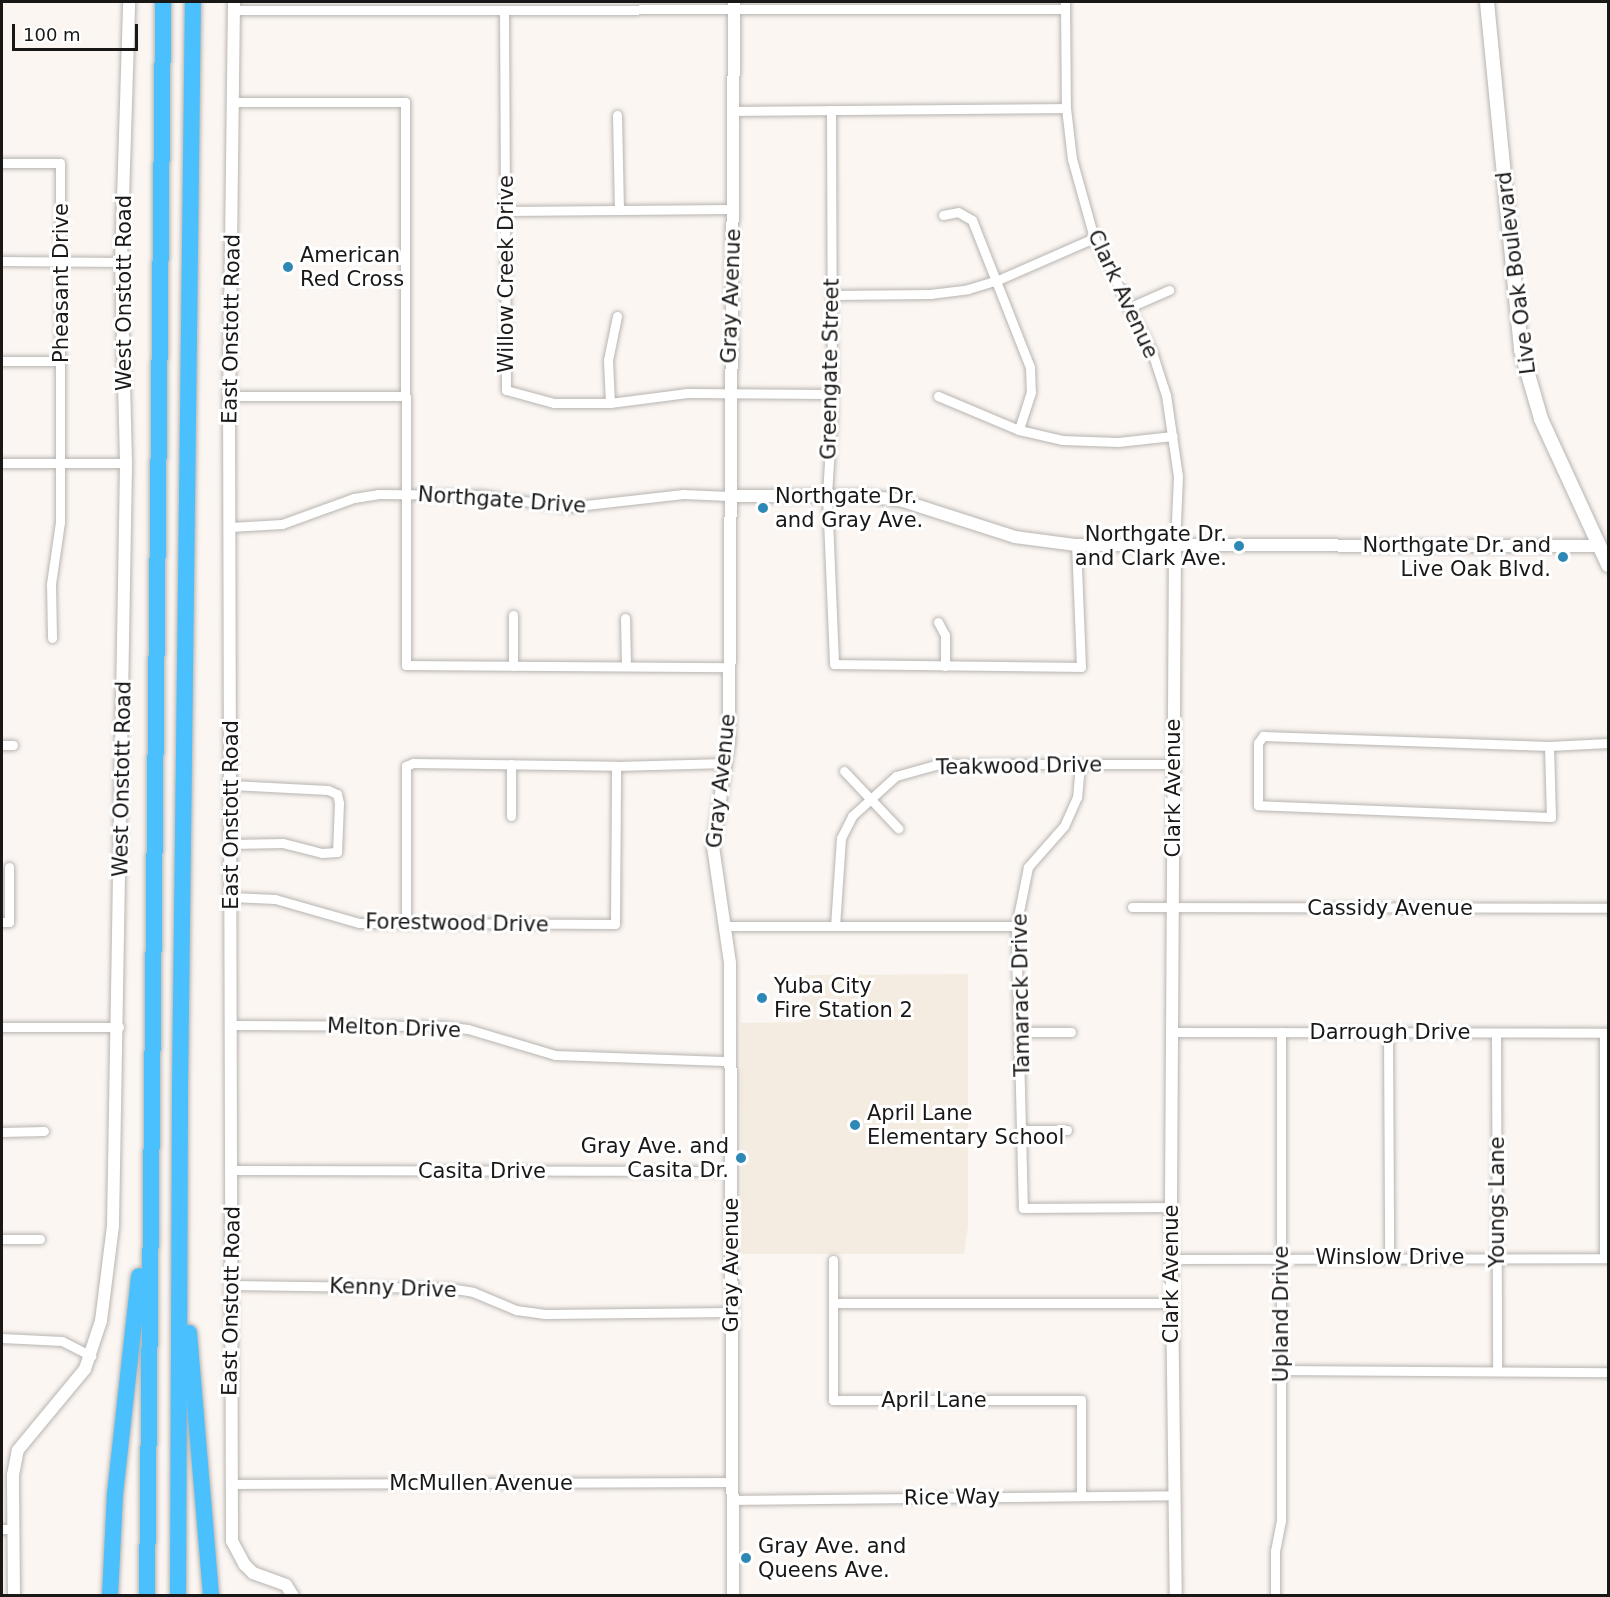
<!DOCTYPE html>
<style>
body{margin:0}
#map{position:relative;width:1610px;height:1597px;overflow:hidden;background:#fbf6f2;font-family:"DejaVu Sans",sans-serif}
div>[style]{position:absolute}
.built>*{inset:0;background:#f5ece1}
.roads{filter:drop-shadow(0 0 2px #b8b4b0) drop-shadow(0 0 2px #b8b4b0)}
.minor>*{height:9px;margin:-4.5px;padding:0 4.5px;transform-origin:4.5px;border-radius:4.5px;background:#fff}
.tertiary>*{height:12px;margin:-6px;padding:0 6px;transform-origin:6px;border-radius:6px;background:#fff}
.secondary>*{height:14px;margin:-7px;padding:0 7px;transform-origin:7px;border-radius:7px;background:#fff}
.motorway>*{height:16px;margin:-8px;padding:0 8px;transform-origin:8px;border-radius:8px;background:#4ac1fe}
.dots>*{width:16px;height:16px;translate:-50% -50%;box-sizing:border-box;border:3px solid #fff;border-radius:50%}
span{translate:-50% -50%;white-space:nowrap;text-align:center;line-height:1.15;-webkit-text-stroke:6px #fff;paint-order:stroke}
.poi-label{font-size:21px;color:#1a1817}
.left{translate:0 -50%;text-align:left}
.right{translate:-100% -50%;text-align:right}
.street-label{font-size:21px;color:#1a1817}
.frame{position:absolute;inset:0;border:3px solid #1a1817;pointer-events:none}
.scale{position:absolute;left:12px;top:24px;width:126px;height:27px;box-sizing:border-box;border:3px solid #1a1817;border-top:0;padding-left:8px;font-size:18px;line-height:21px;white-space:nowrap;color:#1a1817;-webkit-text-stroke:4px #fff;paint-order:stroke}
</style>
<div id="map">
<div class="built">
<i style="clip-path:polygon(968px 974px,968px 1227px,964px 1254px,742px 1254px,741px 1023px,802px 1022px,802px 975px)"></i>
</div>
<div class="roads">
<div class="minor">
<i style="left:1065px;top:2px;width:106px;rotate:89.5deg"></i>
<i style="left:1066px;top:108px;width:51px;rotate:83.3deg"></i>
<i style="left:1072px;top:159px;width:82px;rotate:74.4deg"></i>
<i style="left:1094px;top:238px;width:128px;rotate:63deg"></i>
<i style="left:1152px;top:352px;width:45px;rotate:72deg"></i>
<i style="left:1166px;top:395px;width:82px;rotate:81.6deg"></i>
<i style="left:1178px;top:476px;width:70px;rotate:92.5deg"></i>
<i style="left:234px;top:10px;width:831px;rotate:-0.07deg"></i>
<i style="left:504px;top:10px;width:380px;rotate:89.7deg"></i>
<i style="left:506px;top:390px;width:50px;rotate:15.2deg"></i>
<i style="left:554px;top:403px;width:56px"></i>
<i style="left:610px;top:403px;width:78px;rotate:-7.4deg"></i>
<i style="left:687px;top:393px;width:145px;rotate:0.4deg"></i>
<i style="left:234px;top:102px;width:171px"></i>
<i style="left:405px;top:102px;width:563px;rotate:89.9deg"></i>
<i style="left:406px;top:665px;width:323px;rotate:0.4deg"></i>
<i style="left:831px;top:110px;width:305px;rotate:89.8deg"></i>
<i style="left:832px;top:415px;width:80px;rotate:93.6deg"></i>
<i style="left:827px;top:495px;width:169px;rotate:87.6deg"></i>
<i style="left:834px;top:664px;width:247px;rotate:0.7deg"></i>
<i style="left:1081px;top:667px;width:122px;rotate:-92.3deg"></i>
<i style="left:733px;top:111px;width:333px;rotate:-0.5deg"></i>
<i style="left:617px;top:115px;width:95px;rotate:88.8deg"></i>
<i style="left:2px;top:163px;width:58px"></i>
<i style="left:60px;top:163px;width:359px;rotate:90deg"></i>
<i style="left:60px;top:522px;width:63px;rotate:98.3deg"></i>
<i style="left:51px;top:584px;width:54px;rotate:88.9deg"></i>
<i style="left:506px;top:211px;width:227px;rotate:-0.5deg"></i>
<i style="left:943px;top:215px;width:15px;rotate:-11deg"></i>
<i style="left:958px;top:212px;width:16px;rotate:30deg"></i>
<i style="left:972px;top:220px;width:158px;rotate:68.5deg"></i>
<i style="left:1030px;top:367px;width:25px;rotate:88deg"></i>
<i style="left:1031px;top:392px;width:40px;rotate:108deg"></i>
<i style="left:2px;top:261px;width:119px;rotate:0.5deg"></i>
<i style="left:832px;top:295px;width:98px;rotate:-0.6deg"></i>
<i style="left:930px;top:294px;width:38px;rotate:-7deg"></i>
<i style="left:968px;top:289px;width:31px;rotate:-17deg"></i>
<i style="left:998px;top:280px;width:105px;rotate:-23.6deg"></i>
<i style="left:1128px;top:308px;width:45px;rotate:-23.7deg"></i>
<i style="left:2px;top:361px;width:59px"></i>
<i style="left:229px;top:396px;width:174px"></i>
<i style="left:938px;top:396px;width:88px;rotate:22.8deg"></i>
<i style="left:1019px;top:430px;width:44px;rotate:13.1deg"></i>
<i style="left:1062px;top:440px;width:56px;rotate:2deg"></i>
<i style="left:1118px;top:442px;width:55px;rotate:-6.2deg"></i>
<i style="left:610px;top:403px;width:43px;rotate:-92.7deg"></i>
<i style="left:608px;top:360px;width:45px;rotate:-78.4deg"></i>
<i style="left:2px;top:463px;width:124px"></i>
<i style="left:230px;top:527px;width:52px;rotate:-3.3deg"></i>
<i style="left:282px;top:524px;width:77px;rotate:-19.9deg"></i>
<i style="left:354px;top:498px;width:24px;rotate:-9deg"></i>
<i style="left:378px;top:494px;width:103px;rotate:0.6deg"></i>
<i style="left:481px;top:495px;width:88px;rotate:7.9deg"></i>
<i style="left:568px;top:507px;width:116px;rotate:-6.4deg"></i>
<i style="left:683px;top:494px;width:46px;rotate:2.5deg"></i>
<i style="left:513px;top:615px;width:51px;rotate:90deg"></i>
<i style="left:625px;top:618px;width:48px;rotate:88.8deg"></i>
<i style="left:938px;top:622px;width:15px;rotate:62deg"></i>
<i style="left:945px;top:635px;width:31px;rotate:90deg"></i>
<i style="left:2px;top:745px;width:11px"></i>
<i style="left:1549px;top:746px;width:71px;rotate:88.4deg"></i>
<i style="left:1551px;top:817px;width:293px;rotate:-177.7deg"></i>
<i style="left:1258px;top:805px;width:62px;rotate:-90deg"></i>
<i style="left:1258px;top:743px;width:9px;rotate:-54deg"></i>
<i style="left:1263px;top:736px;width:286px;rotate:2deg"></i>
<i style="left:1549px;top:746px;width:59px;rotate:-2.9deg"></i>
<i style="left:511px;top:764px;width:52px;rotate:90deg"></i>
<i style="left:1080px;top:764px;width:33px;rotate:95deg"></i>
<i style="left:1077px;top:797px;width:32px;rotate:114deg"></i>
<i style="left:1064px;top:826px;width:55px;rotate:131.3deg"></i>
<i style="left:1028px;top:867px;width:60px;rotate:101.5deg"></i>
<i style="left:1016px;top:926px;width:282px;rotate:88.6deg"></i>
<i style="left:1023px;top:1208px;width:148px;rotate:-0.4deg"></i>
<i style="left:844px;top:771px;width:79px;rotate:46.5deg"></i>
<i style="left:231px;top:785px;width:97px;rotate:3deg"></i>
<i style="left:328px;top:790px;width:10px;rotate:24deg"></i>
<i style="left:337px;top:794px;width:9px;rotate:77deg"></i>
<i style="left:339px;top:803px;width:49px;rotate:92.3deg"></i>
<i style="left:337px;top:852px;width:15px;rotate:176deg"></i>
<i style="left:322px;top:853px;width:40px;rotate:-165.6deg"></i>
<i style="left:283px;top:843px;width:52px;rotate:178.9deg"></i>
<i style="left:231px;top:897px;width:44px;rotate:2.6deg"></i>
<i style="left:275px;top:899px;width:87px;rotate:15.9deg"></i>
<i style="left:359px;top:923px;width:256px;rotate:0.2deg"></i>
<i style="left:615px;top:924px;width:158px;rotate:-89.6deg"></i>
<i style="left:1132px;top:907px;width:476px;rotate:0.1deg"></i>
<i style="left:2px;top:922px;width:7px"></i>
<i style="left:9px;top:922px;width:55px;rotate:-90deg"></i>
<i style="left:406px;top:924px;width:158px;rotate:-90deg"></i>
<i style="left:406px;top:766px;width:8px;rotate:-23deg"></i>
<i style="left:413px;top:763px;width:203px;rotate:0.8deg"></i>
<i style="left:616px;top:766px;width:110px;rotate:-1.6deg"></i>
<i style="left:726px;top:926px;width:290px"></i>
<i style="left:835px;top:926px;width:88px;rotate:-86.1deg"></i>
<i style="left:841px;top:838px;width:25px;rotate:-63deg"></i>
<i style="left:852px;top:816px;width:59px;rotate:-42.3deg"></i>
<i style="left:896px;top:776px;width:45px;rotate:-15.6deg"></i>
<i style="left:939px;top:764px;width:234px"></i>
<i style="left:233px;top:1025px;width:210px;rotate:0.3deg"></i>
<i style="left:443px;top:1026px;width:25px;rotate:7deg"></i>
<i style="left:468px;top:1029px;width:91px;rotate:16.6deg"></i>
<i style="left:555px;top:1055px;width:176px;rotate:2deg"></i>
<i style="left:2px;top:1027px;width:117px"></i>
<i style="left:1021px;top:1032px;width:50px"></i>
<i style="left:1171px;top:1032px;width:437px;rotate:0.1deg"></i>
<i style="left:1388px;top:1032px;width:225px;rotate:89.7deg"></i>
<i style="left:1496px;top:1033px;width:338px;rotate:89.8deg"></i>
<i style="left:1604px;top:1033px;width:225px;rotate:90deg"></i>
<i style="left:1022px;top:1130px;width:45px"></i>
<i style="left:2px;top:1132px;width:42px;rotate:-1.4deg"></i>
<i style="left:233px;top:1170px;width:498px;rotate:0.1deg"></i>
<i style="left:2px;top:1239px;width:38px"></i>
<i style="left:1172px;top:1259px;width:436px;rotate:-0.1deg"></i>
<i style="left:833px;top:1260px;width:140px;rotate:90deg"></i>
<i style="left:833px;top:1400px;width:248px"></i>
<i style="left:1081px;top:1400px;width:95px;rotate:90deg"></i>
<i style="left:231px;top:1285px;width:218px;rotate:0.8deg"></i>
<i style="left:449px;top:1288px;width:24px;rotate:9deg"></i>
<i style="left:473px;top:1292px;width:47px;rotate:22.7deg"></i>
<i style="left:516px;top:1310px;width:29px;rotate:8deg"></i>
<i style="left:545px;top:1314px;width:186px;rotate:-0.6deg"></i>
<i style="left:833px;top:1303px;width:339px"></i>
<i style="left:2px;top:1338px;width:60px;rotate:2.9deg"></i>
<i style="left:62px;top:1341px;width:33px;rotate:27deg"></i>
<i style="left:1281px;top:1370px;width:327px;rotate:0.4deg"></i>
<i style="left:230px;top:1484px;width:502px;rotate:-0.23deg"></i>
<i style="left:732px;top:1500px;width:441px;rotate:-0.6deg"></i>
<i style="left:2px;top:1529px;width:11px"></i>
<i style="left:1275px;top:1596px;width:45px;rotate:-90deg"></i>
<i style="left:1275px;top:1551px;width:31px;rotate:-79deg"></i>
<i style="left:1281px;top:1521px;width:489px;rotate:-90deg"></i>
</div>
<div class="tertiary">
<i style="left:234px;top:2px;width:394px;rotate:90.7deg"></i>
<i style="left:229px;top:396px;width:1145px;rotate:89.85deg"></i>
<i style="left:232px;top:1541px;width:27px;rotate:62deg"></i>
<i style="left:245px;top:1565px;width:11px;rotate:45deg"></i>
<i style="left:253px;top:1573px;width:35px;rotate:20deg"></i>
<i style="left:286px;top:1585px;width:13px;rotate:58deg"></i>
<i style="left:729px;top:496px;width:136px"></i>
<i style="left:865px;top:496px;width:35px;rotate:7deg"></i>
<i style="left:900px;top:500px;width:121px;rotate:17.8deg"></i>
<i style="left:1015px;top:537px;width:62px;rotate:7.5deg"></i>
<i style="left:1076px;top:545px;width:523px;rotate:0.11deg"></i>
<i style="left:1175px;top:546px;width:661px;rotate:90.35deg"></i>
<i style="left:1171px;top:1207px;width:389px;rotate:89.3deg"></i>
<i style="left:14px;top:1596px;width:121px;rotate:-90.5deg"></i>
<i style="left:13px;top:1475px;width:25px;rotate:-79deg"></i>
<i style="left:18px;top:1450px;width:105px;rotate:-50.4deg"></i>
<i style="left:85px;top:1369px;width:51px;rotate:-71.6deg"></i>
<i style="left:101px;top:1321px;width:96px;rotate:-82.8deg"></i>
<i style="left:113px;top:1226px;width:763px;rotate:-89.02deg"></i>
<i style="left:126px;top:463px;width:201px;rotate:-91.4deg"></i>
<i style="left:121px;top:262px;width:260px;rotate:-88.2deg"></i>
<i style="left:733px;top:1596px;width:633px;rotate:-90.27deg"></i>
<i style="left:730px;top:963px;width:117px;rotate:-98.3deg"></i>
<i style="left:713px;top:847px;width:108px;rotate:-81.5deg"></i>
<i style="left:729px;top:740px;width:738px;rotate:-89.61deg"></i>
</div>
<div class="secondary">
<i style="left:1487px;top:2px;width:350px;rotate:84.4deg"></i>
<i style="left:1521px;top:350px;width:72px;rotate:73.8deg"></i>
<i style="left:1541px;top:419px;width:161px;rotate:65.3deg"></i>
</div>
<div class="motorway">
<i style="left:189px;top:1333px;width:264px;rotate:85.2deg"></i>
<i style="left:110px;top:1596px;width:102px;rotate:-87.2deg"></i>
<i style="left:115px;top:1494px;width:219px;rotate:-83.7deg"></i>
<i style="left:147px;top:1596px;width:1594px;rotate:-89.42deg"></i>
<i style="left:178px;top:1596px;width:506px;rotate:-89.77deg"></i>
<i style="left:180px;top:1090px;width:1088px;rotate:-89.32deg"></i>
</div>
</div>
<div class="dots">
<i style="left:288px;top:267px;background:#2e88b6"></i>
<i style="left:763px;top:508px;background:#2e88b6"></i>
<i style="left:1239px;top:546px;background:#2e88b6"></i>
<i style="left:1563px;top:557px;background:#2e88b6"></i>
<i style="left:762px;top:998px;background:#2e88b6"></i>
<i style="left:855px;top:1125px;background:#2e88b6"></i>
<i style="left:741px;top:1158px;background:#2e88b6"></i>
<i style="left:746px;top:1558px;background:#2e88b6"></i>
</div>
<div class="poi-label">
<span class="left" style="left:300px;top:267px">American<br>Red Cross</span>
<span class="left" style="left:775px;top:508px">Northgate Dr.<br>and Gray Ave.</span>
<span class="right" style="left:1227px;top:546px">Northgate Dr.<br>and Clark Ave.</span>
<span class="right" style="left:1551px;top:557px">Northgate Dr. and<br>Live Oak Blvd.</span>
<span class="left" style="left:774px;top:998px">Yuba City<br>Fire Station 2</span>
<span class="left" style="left:867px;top:1125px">April Lane<br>Elementary School</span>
<span class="right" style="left:729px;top:1158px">Gray Ave. and<br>Casita Dr.</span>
<span class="left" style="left:758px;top:1558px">Gray Ave. and<br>Queens Ave.</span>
</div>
<div class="street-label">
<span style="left:1516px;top:273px;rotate:-97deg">Live Oak Boulevard</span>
<span style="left:506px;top:274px;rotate:-90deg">Willow Creek Drive</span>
<span style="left:61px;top:283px;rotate:-90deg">Pheasant Drive</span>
<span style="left:124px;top:293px;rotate:-90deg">West Onstott Road</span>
<span style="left:1123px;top:294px;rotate:65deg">Clark Avenue</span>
<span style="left:731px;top:296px;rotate:-88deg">Gray Avenue</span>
<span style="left:231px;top:329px;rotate:-89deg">East Onstott Road</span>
<span style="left:830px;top:369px;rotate:-89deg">Greengate Street</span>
<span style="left:502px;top:500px;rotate:4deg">Northgate Drive</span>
<span style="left:1019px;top:766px;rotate:-1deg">Teakwood Drive</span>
<span style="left:122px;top:779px;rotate:-89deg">West Onstott Road</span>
<span style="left:721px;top:781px;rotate:-84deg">Gray Avenue</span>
<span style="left:1173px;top:788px;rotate:-90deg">Clark Avenue</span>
<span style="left:231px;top:815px;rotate:-90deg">East Onstott Road</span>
<span style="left:1390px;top:908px">Cassidy Avenue</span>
<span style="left:457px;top:923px;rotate:1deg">Forestwood Drive</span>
<span style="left:1021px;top:995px;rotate:-91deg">Tamarack Drive</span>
<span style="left:394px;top:1028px;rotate:2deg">Melton Drive</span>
<span style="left:1390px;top:1032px">Darrough Drive</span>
<span style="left:482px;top:1171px">Casita Drive</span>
<span style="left:1497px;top:1202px;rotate:-90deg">Youngs Lane</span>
<span style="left:1390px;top:1257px">Winslow Drive</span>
<span style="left:731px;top:1265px;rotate:-90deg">Gray Avenue</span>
<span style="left:1171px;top:1274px;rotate:-90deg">Clark Avenue</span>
<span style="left:393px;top:1288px;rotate:2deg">Kenny Drive</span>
<span style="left:231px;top:1301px;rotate:-89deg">East Onstott Road</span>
<span style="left:1281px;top:1314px;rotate:-90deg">Upland Drive</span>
<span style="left:934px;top:1400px">April Lane</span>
<span style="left:481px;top:1483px">McMullen Avenue</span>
<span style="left:952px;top:1497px;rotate:-1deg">Rice Way</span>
</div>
<div class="frame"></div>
<div class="scale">100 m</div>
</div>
